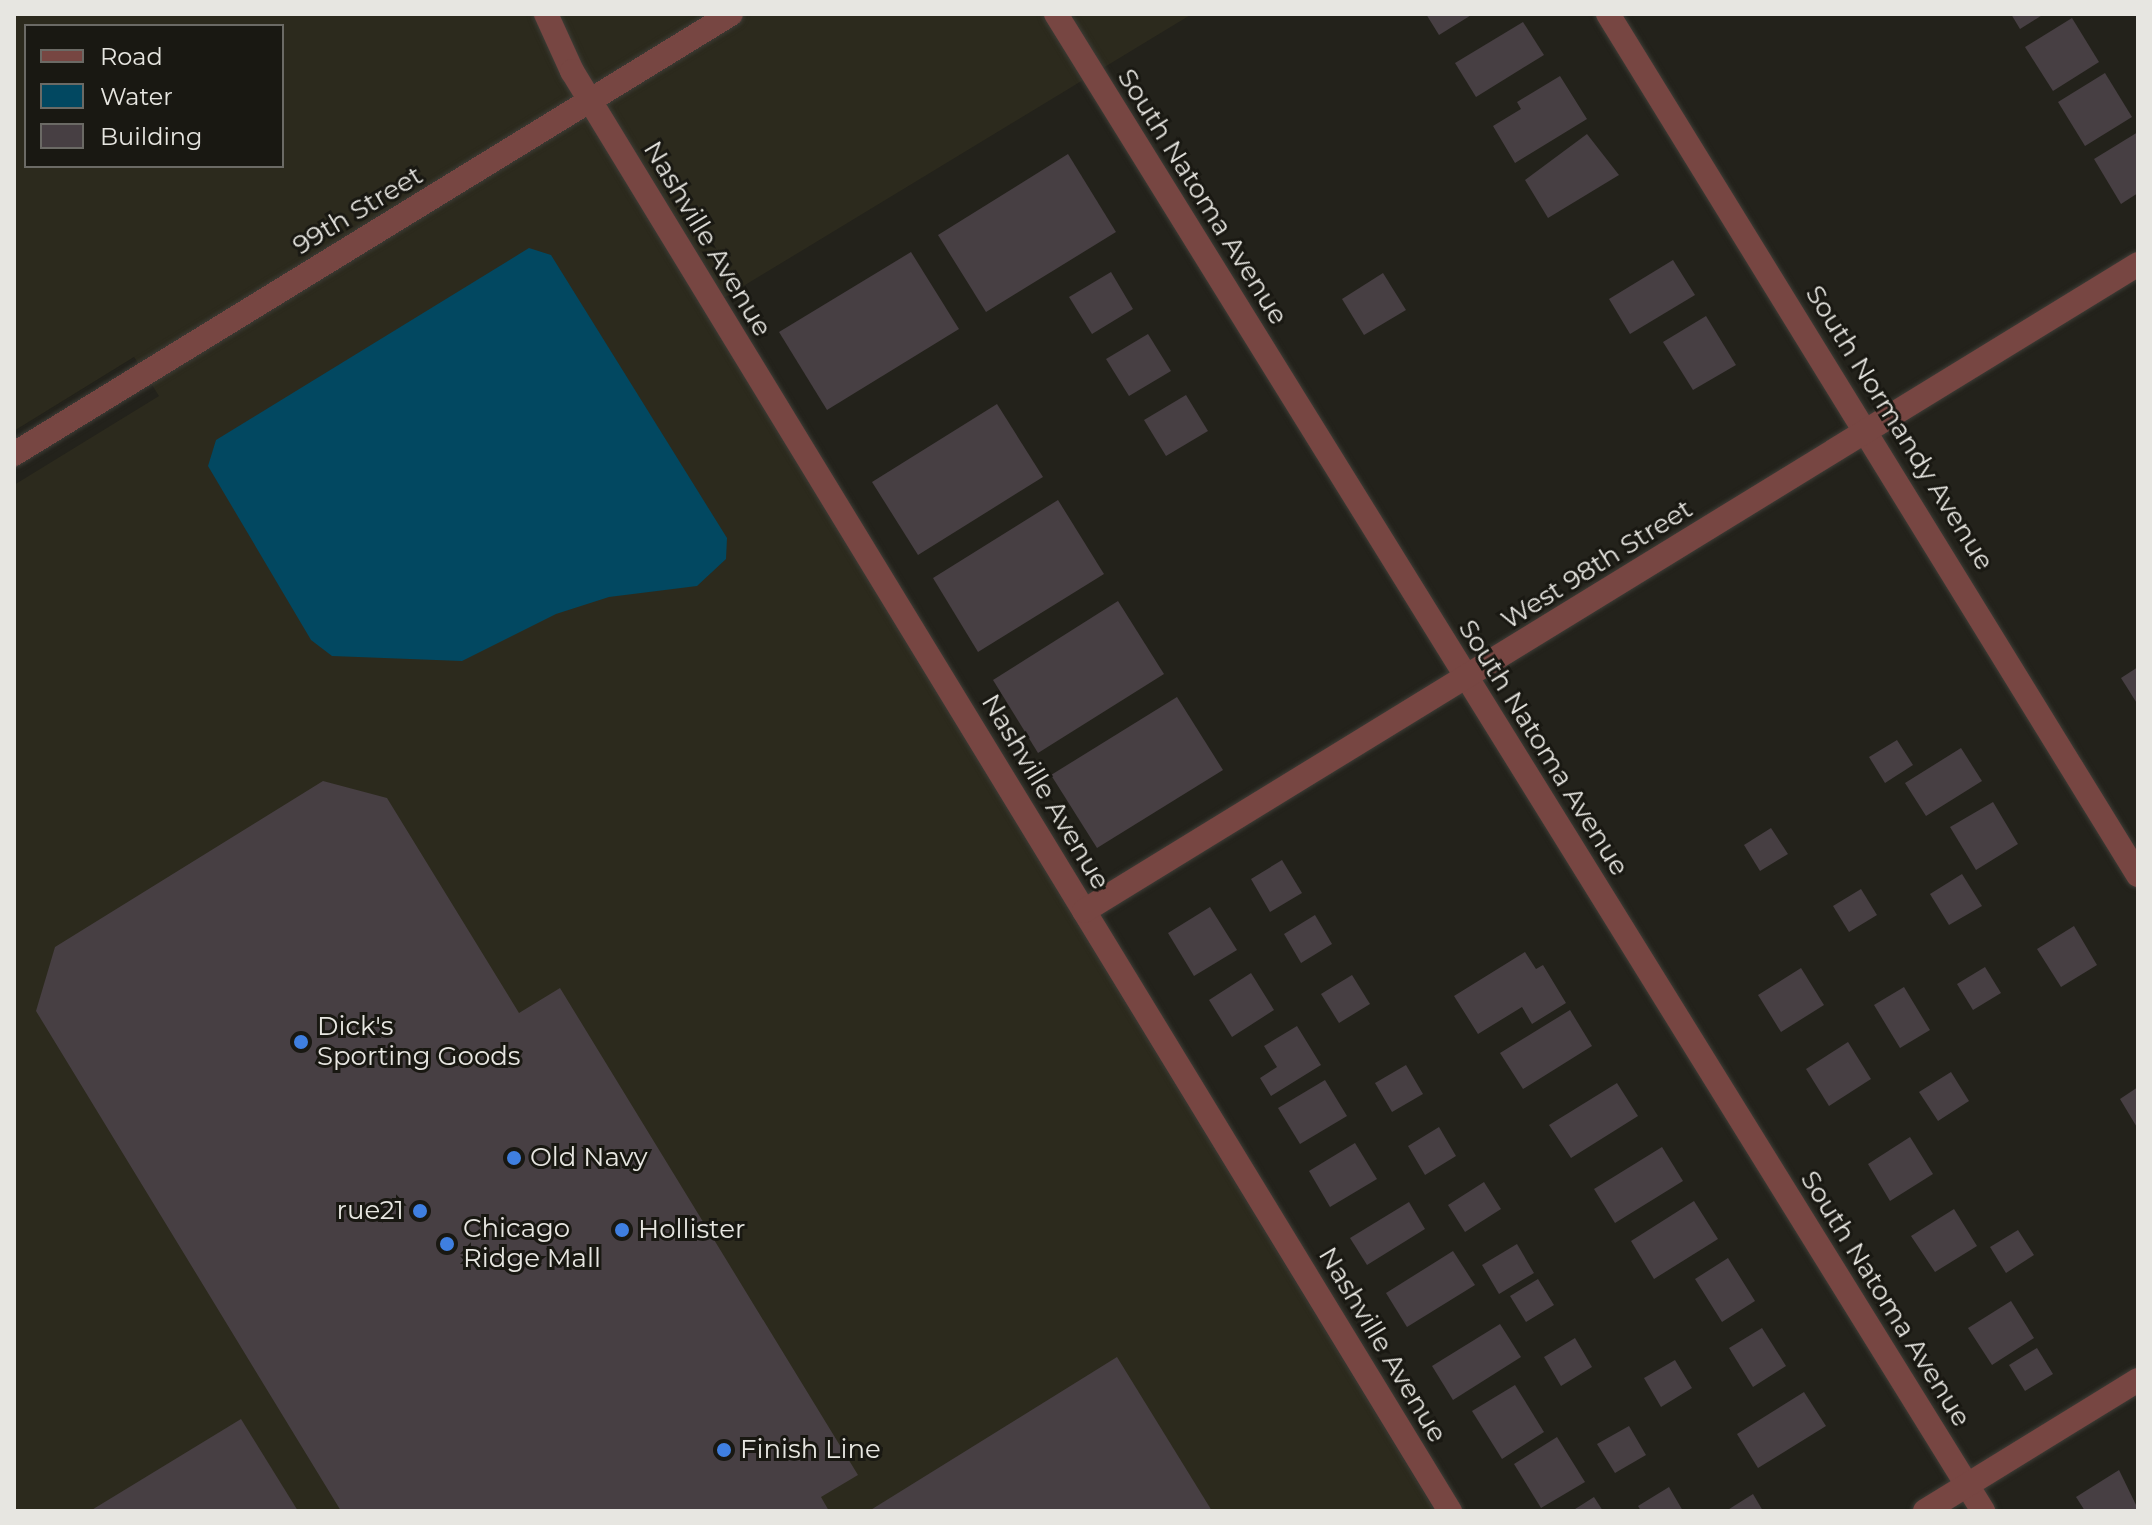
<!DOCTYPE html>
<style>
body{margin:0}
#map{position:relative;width:2152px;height:1525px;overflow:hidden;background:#23221b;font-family:Montserrat,sans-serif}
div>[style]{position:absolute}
.built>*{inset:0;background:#2c2a1d}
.water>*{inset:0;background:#024861}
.building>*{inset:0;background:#473f43}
.roads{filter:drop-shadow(0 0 2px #3e3d37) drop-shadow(0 0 2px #3e3d37)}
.minor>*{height:24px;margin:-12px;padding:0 12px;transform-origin:12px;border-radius:12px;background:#774642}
.dots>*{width:22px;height:22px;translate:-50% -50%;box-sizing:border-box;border:4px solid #191812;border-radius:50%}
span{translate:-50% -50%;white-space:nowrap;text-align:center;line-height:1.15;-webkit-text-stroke:6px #191812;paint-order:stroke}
.street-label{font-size:26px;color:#e7e6e1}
.poi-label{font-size:26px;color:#e7e6e1}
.left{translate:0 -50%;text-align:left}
.right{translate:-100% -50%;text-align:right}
.frame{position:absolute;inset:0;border:16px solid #e7e6e1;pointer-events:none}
.legend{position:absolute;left:24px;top:24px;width:260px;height:144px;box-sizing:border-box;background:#191812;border:2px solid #6b6a65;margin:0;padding:10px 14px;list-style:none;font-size:24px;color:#e7e6e1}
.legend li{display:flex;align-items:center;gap:16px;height:40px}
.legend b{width:40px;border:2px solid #6b6a65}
</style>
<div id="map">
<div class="built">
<i style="clip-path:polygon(evenodd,14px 14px,1192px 14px,704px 310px,1435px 1511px,14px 1511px,14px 485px,159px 396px,134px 357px,14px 431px,14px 14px,26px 26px,282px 26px,282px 166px,26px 166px,26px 26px)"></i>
</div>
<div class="water">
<i style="clip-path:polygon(529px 248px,551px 255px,727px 538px,726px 559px,697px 586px,609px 597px,556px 614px,462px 661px,332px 656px,311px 640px,208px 466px,216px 440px)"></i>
</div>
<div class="building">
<i style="clip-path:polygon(1426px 14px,1473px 14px,1439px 35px)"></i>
<i style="clip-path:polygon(2011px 14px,2044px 14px,2020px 29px)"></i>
<i style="clip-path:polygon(2072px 18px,2099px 62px,2053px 91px,2025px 47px)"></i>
<i style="clip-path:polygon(1523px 22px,1544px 55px,1476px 97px,1455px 63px)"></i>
<i style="clip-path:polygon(2105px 73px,2132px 117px,2085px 146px,2058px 102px)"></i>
<i style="clip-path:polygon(1560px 76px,1587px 119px,1515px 163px,1493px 126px,1521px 109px,1517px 102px)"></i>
<i style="clip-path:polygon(2138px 132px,2138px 193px,2121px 204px,2094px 159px)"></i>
<i style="clip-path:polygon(1587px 134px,1619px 175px,1548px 218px,1525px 180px)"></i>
<i style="clip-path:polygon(1068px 154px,1116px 232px,986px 312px,938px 235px)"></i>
<i style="clip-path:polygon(911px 252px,959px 329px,827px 410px,779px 332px)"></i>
<i style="clip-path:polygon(1673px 260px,1695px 295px,1630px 334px,1609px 299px)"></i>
<i style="clip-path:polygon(1111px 272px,1133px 309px,1092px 334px,1069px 297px)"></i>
<i style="clip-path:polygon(1383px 273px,1406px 310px,1364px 335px,1342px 299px)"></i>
<i style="clip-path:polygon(1706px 316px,1736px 365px,1693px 390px,1663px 342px)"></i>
<i style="clip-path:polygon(1148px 334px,1171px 371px,1129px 396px,1106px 359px)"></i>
<i style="clip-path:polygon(1186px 395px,1208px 431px,1166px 456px,1144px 420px)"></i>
<i style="clip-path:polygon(997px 404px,1043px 477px,918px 555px,872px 482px)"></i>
<i style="clip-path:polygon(1058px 500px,1104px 574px,978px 652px,933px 578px)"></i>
<i style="clip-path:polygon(1118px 601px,1164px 674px,1038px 753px,993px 680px)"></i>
<i style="clip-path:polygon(2138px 667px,2138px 705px,2121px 678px)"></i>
<i style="clip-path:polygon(1177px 697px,1223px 770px,1097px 848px,1051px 775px)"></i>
<i style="clip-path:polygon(1897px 740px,1913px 765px,1885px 783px,1869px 757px)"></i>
<i style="clip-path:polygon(1961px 748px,1982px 781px,1926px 816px,1905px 783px)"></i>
<i style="clip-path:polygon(323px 781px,387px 798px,519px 1013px,560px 988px,858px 1475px,821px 1497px,829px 1511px,341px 1511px,36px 1011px,55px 947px)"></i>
<i style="clip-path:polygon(1993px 802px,2018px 844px,1976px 870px,1950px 827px)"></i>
<i style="clip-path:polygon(1771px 828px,1788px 854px,1760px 871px,1744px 845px)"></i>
<i style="clip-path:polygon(1282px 860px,1302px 893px,1270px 912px,1251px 879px)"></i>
<i style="clip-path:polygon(1962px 874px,1982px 906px,1949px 925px,1930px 894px)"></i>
<i style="clip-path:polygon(1861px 889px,1877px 915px,1849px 932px,1833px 906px)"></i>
<i style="clip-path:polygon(1210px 907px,1237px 950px,1194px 976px,1168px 933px)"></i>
<i style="clip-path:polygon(1315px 915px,1332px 944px,1301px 963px,1284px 934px)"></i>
<i style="clip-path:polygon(2074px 926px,2097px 965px,2061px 987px,2037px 949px)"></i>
<i style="clip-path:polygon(1525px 952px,1536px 969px,1543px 965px,1566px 1003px,1532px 1024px,1522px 1007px,1478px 1034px,1454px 996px)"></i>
<i style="clip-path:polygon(1985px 967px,2001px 993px,1973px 1010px,1957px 984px)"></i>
<i style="clip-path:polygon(1801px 968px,1824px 1005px,1781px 1032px,1758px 995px)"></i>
<i style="clip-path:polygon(1251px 973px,1274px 1010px,1232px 1037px,1209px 1000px)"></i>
<i style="clip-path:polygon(1352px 975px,1370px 1004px,1339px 1023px,1321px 994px)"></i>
<i style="clip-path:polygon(1904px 987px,1930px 1030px,1900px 1048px,1874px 1005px)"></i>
<i style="clip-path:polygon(1570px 1010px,1592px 1046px,1523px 1089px,1500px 1053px)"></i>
<i style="clip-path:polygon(1297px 1026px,1321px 1065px,1271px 1096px,1260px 1078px,1277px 1067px,1264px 1046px)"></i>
<i style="clip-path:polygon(1848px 1042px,1871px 1079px,1829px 1106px,1806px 1069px)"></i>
<i style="clip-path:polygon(1406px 1065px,1423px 1094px,1392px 1112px,1375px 1083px)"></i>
<i style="clip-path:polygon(1951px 1072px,1969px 1101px,1938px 1121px,1919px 1092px)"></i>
<i style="clip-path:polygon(1325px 1080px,1347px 1116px,1300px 1144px,1278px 1108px)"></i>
<i style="clip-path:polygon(1617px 1083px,1638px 1116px,1571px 1158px,1549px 1125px)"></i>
<i style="clip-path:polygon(2138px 1087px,2138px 1129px,2120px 1099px)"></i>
<i style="clip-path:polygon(1439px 1127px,1456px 1156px,1425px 1175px,1408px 1146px)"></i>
<i style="clip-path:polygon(1910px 1137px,1933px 1174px,1890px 1201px,1868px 1164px)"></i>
<i style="clip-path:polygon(1355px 1143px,1377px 1179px,1330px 1207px,1309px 1171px)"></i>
<i style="clip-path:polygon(1662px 1147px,1683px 1181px,1615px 1223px,1594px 1189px)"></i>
<i style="clip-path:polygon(1484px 1182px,1501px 1209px,1465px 1232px,1448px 1205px)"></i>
<i style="clip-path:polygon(1694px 1201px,1718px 1239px,1654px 1279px,1631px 1241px)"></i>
<i style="clip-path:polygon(1409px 1202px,1425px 1229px,1367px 1265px,1350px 1238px)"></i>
<i style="clip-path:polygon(1954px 1209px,1977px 1246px,1935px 1272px,1911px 1236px)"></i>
<i style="clip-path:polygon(2018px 1230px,2034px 1255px,2006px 1273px,1990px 1247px)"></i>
<i style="clip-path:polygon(1517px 1244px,1534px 1273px,1499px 1294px,1482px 1265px)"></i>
<i style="clip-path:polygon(1453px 1251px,1475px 1285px,1407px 1327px,1386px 1293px)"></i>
<i style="clip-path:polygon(1728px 1258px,1755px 1301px,1722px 1322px,1695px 1279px)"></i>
<i style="clip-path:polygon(1538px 1279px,1554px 1305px,1526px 1322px,1510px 1296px)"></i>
<i style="clip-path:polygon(2011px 1301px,2034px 1338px,1992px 1365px,1968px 1328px)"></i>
<i style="clip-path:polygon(1500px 1324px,1521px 1357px,1453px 1400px,1432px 1366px)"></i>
<i style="clip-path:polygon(1762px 1328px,1786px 1366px,1753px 1387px,1729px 1348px)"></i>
<i style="clip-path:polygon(1575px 1338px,1592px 1367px,1561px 1386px,1544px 1357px)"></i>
<i style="clip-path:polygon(2037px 1348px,2053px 1374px,2025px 1391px,2009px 1365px)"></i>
<i style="clip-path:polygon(1117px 1357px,1212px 1511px,869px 1511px)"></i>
<i style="clip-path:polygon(1675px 1360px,1692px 1388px,1661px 1407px,1644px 1378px)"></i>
<i style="clip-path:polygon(1515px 1385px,1544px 1432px,1502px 1459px,1472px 1411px)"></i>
<i style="clip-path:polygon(1804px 1392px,1826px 1426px,1758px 1468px,1737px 1434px)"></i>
<i style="clip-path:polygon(241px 1419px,298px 1511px,90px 1511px)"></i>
<i style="clip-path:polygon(1629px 1426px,1646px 1455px,1615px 1473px,1597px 1444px)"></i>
<i style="clip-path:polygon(1557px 1437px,1585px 1482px,1541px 1508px,1514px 1464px)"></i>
<i style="clip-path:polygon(2119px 1470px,2138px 1509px,2085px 1511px,2076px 1497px)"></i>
<i style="clip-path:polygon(1669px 1487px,1683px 1511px,1641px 1511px,1638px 1506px)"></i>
<i style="clip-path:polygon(1753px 1494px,1763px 1511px,1726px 1511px)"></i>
<i style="clip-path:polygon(1594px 1497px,1603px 1511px,1572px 1511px)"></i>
</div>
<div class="roads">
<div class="minor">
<i style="left:546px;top:14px;width:63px;rotate:65.5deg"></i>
<i style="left:572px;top:71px;width:1687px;rotate:58.63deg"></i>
<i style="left:1056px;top:14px;width:1761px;rotate:58.23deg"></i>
<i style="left:1608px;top:14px;width:1011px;rotate:58.39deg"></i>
<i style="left:14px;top:454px;width:841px;rotate:-31.54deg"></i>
<i style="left:1084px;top:911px;width:1237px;rotate:-31.54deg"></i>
<i style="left:1925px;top:1511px;width:250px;rotate:-31.6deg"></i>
</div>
</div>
<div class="dots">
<i style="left:301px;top:1042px;background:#3f7fe0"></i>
<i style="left:514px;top:1158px;background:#3f7fe0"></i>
<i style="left:420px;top:1211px;background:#3f7fe0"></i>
<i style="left:622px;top:1230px;background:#3f7fe0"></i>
<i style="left:447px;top:1244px;background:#3f7fe0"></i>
<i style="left:724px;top:1450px;background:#3f7fe0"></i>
</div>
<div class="street-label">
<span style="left:1202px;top:197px;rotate:58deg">South Natoma Avenue</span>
<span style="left:358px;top:211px;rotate:-31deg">99th Street</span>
<span style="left:707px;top:239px;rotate:59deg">Nashville Avenue</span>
<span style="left:1899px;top:428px;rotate:58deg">South Normandy Avenue</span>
<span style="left:1597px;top:565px;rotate:-32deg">West 98th Street</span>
<span style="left:1543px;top:748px;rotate:58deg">South Natoma Avenue</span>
<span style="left:1045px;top:792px;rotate:59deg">Nashville Avenue</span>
<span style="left:1885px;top:1299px;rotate:58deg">South Natoma Avenue</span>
<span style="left:1382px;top:1345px;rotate:59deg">Nashville Avenue</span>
</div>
<div class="poi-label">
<span class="left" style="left:317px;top:1042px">Dick's<br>Sporting Goods</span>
<span class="left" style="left:530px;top:1158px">Old Navy</span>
<span class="right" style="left:404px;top:1211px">rue21</span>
<span class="left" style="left:463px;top:1244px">Chicago<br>Ridge Mall</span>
<span class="left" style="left:638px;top:1230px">Hollister</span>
<span class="left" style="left:740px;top:1450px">Finish Line</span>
</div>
<div class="frame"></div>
<ul class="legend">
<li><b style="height:10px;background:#774642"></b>Road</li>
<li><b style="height:22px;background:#024861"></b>Water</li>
<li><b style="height:22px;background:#473f43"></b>Building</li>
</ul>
</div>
